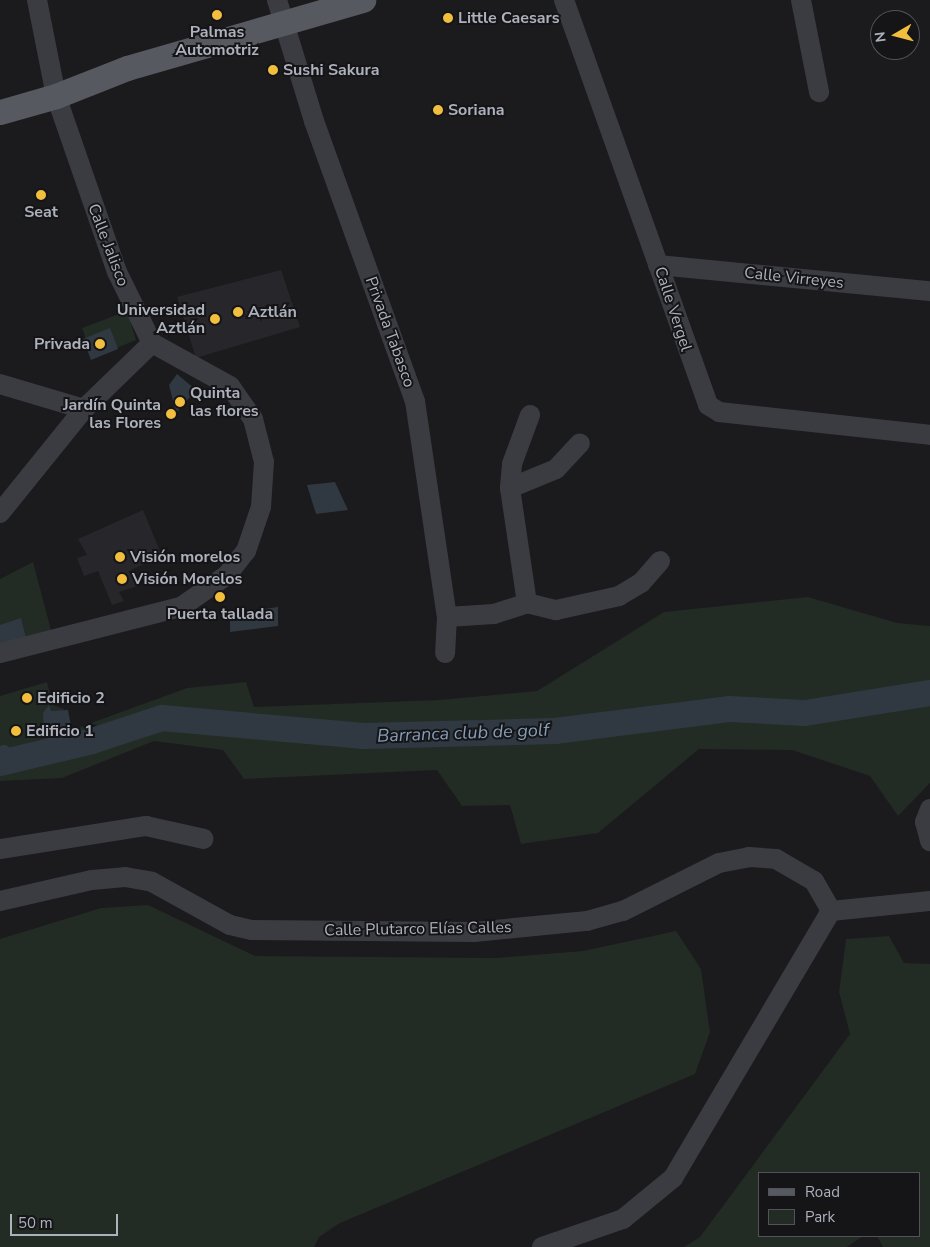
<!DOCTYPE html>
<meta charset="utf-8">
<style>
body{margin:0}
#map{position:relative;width:930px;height:1247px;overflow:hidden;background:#1b1a1d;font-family:"Nunito Sans",sans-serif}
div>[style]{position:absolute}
.built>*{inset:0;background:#27262a}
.green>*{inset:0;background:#222b24}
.water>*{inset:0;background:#303941}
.round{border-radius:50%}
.river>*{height:26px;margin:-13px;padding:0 13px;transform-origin:13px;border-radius:13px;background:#303941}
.minor>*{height:20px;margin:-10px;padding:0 10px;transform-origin:10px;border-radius:10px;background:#3b3c42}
.major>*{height:25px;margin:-12.5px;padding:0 12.5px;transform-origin:12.5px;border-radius:12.5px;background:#575961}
.dots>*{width:14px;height:14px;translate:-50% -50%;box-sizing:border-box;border:2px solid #151518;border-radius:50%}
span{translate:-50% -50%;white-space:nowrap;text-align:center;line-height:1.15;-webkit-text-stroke:4px #151518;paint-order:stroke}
.poi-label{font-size:16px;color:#adb1bc;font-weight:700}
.left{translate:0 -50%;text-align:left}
.right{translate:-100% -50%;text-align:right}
.street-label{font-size:16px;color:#adb1bc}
.water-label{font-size:18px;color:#859db6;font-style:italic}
.legend{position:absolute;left:758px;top:1172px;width:162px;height:65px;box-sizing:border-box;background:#151518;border:1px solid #52535a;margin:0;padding:6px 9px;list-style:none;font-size:15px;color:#adb1bc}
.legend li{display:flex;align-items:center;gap:10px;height:25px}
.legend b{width:25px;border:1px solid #52535a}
.north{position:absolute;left:870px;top:10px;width:50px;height:50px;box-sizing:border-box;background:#151518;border:1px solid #52535a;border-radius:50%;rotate:262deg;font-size:14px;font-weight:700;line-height:20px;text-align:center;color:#adb1bc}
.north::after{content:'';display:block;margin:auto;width:18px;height:22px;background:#f1be3e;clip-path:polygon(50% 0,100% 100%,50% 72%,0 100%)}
.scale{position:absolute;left:10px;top:1214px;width:108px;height:22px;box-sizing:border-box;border:2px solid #adb1bc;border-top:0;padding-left:6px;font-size:15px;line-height:18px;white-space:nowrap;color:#adb1bc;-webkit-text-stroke:4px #151518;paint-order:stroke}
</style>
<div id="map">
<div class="built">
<i style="clip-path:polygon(281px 270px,300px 327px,196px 358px,177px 297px)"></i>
<i style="clip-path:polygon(143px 510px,162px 556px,131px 570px,137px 586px,119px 592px,124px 601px,112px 605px,98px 571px,84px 576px,77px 558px,87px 555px,78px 539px)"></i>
</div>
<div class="green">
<i style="clip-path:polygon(127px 311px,136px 340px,93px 358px,82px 328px)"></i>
<i style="clip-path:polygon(33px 562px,51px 630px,0 645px,0 579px)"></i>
<i style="clip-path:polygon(808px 597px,897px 623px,930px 626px,930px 783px,898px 816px,870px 776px,792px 750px,699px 749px,598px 833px,521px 844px,510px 805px,462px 806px,437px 770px,244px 779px,223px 750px,154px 741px,62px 778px,0 781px,0 696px,47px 682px,53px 705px,64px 709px,69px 731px,187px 688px,246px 682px,254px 707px,439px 700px,537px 691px,664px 612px)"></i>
<i style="clip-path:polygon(148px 905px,255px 956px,496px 958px,583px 951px,676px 931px,701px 969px,710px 1032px,695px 1074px,340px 1223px,319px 1237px,314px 1247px,0 1247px,0 939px,101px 908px)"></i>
<i style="clip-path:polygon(889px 936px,904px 963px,930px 964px,930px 1247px,883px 1247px,877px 1236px,919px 1236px,919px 1173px,759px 1173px,759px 1236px,863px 1236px,847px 1247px,684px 1247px,700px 1237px,850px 1034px,839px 992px,846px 939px)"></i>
</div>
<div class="water">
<i style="clip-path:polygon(110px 328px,118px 349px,91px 360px,83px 339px)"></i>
<i style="clip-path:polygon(177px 374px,196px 390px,176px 413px,169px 385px)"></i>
<i style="clip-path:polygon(335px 482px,348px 510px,316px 514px,307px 485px)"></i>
<i style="clip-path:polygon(278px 607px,278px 626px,230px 632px,230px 614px)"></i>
<i style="clip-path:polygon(21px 618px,26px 638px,0 645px,0 625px)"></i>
<i style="clip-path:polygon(49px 705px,51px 711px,68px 710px,71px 726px,44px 731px,43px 713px)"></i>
<i class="round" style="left:-3px;top:745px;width:14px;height:14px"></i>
</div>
<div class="river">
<i style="left:0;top:763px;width:95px;rotate:-13.4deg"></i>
<i style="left:92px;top:741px;width:74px;rotate:-18.2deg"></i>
<i style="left:162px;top:718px;width:203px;rotate:5.1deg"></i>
<i style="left:364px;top:736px;width:191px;rotate:-1.5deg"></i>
<i style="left:555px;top:731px;width:175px;rotate:-7.2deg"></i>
<i style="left:729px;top:709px;width:76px;rotate:3deg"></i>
<i style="left:805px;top:713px;width:127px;rotate:-9.1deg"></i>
</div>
<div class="minor">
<i style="left:277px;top:0;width:127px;rotate:73deg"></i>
<i style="left:314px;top:121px;width:298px;rotate:70.2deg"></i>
<i style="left:415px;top:401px;width:218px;rotate:81.6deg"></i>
<i style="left:447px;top:617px;width:36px;rotate:93deg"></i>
<i style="left:564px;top:0;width:430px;rotate:70.4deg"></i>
<i style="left:708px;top:405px;width:13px;rotate:32deg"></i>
<i style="left:719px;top:412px;width:212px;rotate:6.2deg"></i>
<i style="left:801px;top:0;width:94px;rotate:78.9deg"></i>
<i style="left:658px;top:265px;width:273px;rotate:5.5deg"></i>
<i style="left:0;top:384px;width:88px;rotate:16.6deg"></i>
<i style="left:530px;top:415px;width:52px;rotate:110.2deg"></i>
<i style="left:512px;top:464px;width:24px;rotate:95deg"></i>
<i style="left:510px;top:488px;width:116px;rotate:81.6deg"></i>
<i style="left:527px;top:603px;width:30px;rotate:14deg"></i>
<i style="left:556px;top:610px;width:65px;rotate:-12.5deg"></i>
<i style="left:619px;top:596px;width:26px;rotate:-31deg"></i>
<i style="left:641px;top:583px;width:29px;rotate:-49deg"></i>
<i style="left:510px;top:488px;width:50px;rotate:-22.4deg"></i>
<i style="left:556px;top:469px;width:35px;rotate:-47deg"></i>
<i style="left:0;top:513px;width:134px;rotate:-51.1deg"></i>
<i style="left:84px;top:409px;width:95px;rotate:-44.1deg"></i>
<i style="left:447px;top:617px;width:47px;rotate:-3.7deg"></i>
<i style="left:494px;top:614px;width:35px;rotate:-18deg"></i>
<i style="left:0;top:653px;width:187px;rotate:-14.3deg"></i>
<i style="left:181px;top:607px;width:56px;rotate:-34.8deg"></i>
<i style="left:227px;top:575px;width:31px;rotate:-52deg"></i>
<i style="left:246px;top:551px;width:46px;rotate:-71.2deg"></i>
<i style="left:261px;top:507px;width:45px;rotate:-86.2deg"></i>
<i style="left:264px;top:462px;width:44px;rotate:-104.3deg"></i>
<i style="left:253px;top:419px;width:40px;rotate:-124.9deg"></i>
<i style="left:230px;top:386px;width:89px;rotate:-151.1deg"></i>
<i style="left:152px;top:343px;width:79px;rotate:-116.2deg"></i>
<i style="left:117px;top:272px;width:186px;rotate:-109.1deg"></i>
<i style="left:56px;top:96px;width:98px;rotate:-101.2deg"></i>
<i style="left:930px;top:809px;width:14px;rotate:111deg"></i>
<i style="left:925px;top:822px;width:20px;rotate:75deg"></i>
<i style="left:0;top:849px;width:148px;rotate:-9deg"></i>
<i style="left:146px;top:826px;width:59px;rotate:12.6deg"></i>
<i style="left:0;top:901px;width:94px;rotate:-12.9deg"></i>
<i style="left:92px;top:880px;width:33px;rotate:-5deg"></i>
<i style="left:125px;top:877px;width:27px;rotate:10deg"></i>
<i style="left:152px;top:882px;width:89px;rotate:28.9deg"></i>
<i style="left:230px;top:925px;width:22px;rotate:13deg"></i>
<i style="left:251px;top:930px;width:223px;rotate:0.5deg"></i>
<i style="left:474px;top:932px;width:114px;rotate:-5.6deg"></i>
<i style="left:587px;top:921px;width:37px;rotate:-16deg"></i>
<i style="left:623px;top:911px;width:107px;rotate:-26.6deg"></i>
<i style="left:719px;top:863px;width:31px;rotate:-11deg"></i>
<i style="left:749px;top:857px;width:27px;rotate:4deg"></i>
<i style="left:776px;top:859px;width:44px;rotate:30.1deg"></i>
<i style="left:814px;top:881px;width:34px;rotate:60deg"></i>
<i style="left:831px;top:911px;width:100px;rotate:-5.8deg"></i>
<i style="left:542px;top:1247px;width:86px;rotate:-19.1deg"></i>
<i style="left:623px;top:1219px;width:65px;rotate:-39.4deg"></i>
<i style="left:673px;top:1178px;width:310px;rotate:-59.4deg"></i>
</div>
<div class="major">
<i style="left:0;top:112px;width:58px;rotate:-15.9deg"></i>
<i style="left:56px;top:96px;width:76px;rotate:-21.5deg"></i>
<i style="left:127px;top:68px;width:246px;rotate:-16.1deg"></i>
</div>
<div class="dots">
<i style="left:217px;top:15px;background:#f1be3e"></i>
<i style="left:448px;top:18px;background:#f1be3e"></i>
<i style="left:273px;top:70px;background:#f1be3e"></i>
<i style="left:438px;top:110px;background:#f1be3e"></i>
<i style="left:41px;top:195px;background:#f1be3e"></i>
<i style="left:238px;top:312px;background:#f1be3e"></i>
<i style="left:215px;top:319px;background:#f1be3e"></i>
<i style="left:100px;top:344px;background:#f1be3e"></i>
<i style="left:180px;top:402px;background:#f1be3e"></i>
<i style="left:171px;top:414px;background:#f1be3e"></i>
<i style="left:120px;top:557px;background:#f1be3e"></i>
<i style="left:122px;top:579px;background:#f1be3e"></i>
<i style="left:220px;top:597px;background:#f1be3e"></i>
<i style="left:27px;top:698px;background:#f1be3e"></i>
<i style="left:16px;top:731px;background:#f1be3e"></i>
</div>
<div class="poi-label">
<span class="left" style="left:458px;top:18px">Little Caesars</span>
<span style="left:217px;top:41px">Palmas<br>Automotriz</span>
<span class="left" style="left:283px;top:70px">Sushi Sakura</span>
<span class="left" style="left:448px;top:110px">Soriana</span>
<span style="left:41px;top:212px">Seat</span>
<span class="right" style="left:205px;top:319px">Universidad<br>Aztlán</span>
<span class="left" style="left:248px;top:312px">Aztlán</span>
<span class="right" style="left:90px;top:344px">Privada</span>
<span class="left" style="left:190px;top:402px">Quinta<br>las flores</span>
<span class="right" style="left:161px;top:414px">Jardín Quinta<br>las Flores</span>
<span class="left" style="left:130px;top:557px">Visión morelos</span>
<span class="left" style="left:132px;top:579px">Visión Morelos</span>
<span style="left:220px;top:614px">Puerta tallada</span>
<span class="left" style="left:37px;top:698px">Edificio 2</span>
<span class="left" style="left:26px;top:731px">Edificio 1</span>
</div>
<div class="street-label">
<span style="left:108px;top:245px;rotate:69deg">Calle Jalisco</span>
<span style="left:794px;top:278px;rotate:6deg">Calle Virreyes</span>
<span style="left:673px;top:309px;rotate:72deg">Calle Vergel</span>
<span style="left:390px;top:332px;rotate:70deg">Privada Tabasco</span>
<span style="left:418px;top:929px;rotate:-1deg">Calle Plutarco Elías Calles</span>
</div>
<div class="water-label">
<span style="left:463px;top:733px;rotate:-2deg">Barranca club de golf</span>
</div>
<ul class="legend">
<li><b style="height:6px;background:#575961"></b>Road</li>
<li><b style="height:14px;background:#222b24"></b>Park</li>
</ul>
<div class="north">N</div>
<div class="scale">50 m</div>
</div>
